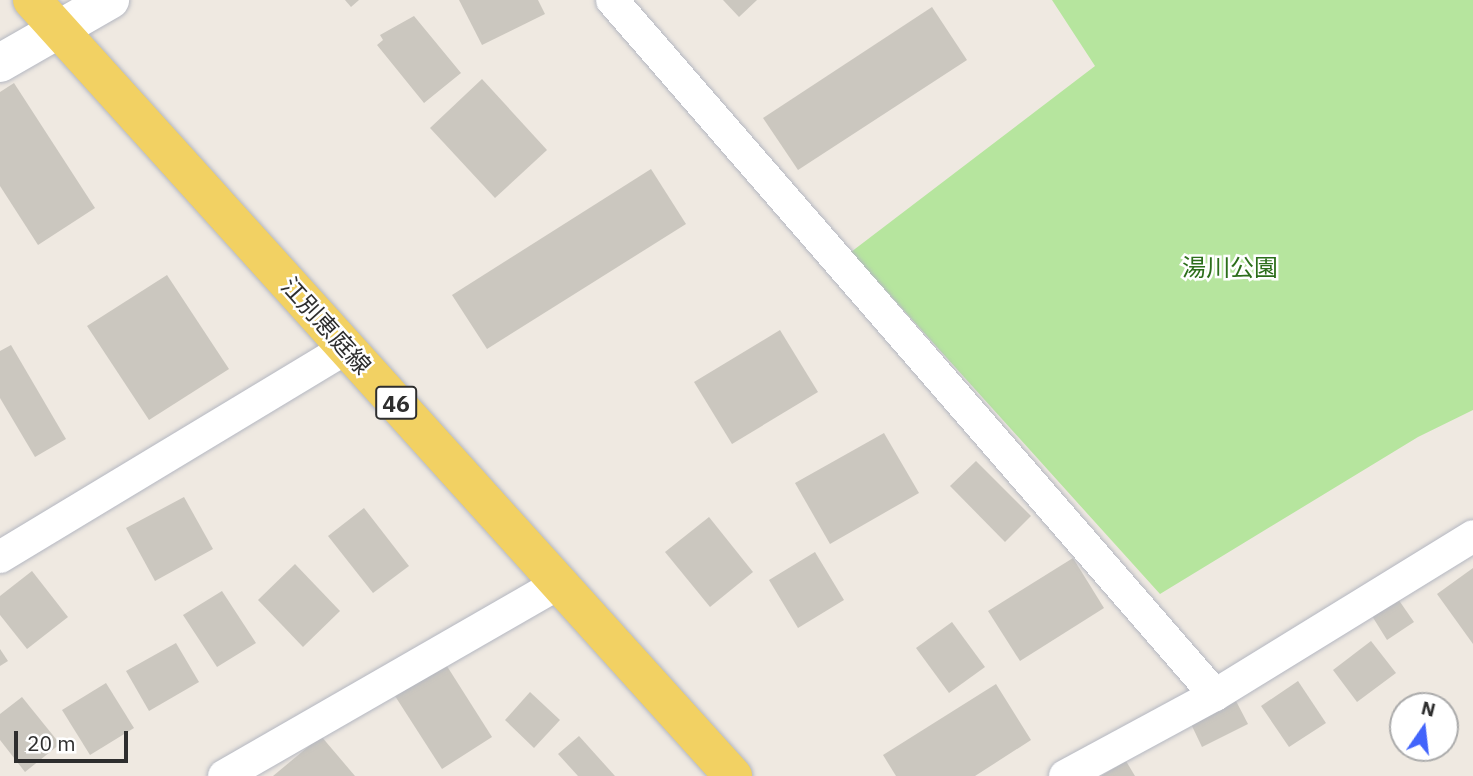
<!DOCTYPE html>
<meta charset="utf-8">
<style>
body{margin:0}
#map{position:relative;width:1473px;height:776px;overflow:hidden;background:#efe9e1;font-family:"IBM Plex Sans","Noto Sans JP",sans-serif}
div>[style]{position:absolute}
.green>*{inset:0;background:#b6e59e}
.building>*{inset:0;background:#cbc7bf}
.roads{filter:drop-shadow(0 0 2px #b4b7c1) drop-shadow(0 0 2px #b4b7c1)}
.street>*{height:32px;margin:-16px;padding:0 16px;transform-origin:16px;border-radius:16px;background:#fff}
.secondary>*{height:38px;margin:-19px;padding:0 19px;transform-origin:19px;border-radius:19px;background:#fff}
.primary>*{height:38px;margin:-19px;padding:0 19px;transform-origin:19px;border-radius:19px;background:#f2d163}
span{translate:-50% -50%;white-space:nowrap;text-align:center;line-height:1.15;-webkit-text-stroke:5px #fff;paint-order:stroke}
.shield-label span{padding:2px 5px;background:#fff;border:2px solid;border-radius:5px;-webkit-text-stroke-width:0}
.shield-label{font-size:23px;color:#2e2e2e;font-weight:700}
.park-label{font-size:24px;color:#2c6e1b}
.street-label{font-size:24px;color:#2e2e2e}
.north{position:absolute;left:1389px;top:692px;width:70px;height:70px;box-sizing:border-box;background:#fff;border:2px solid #ababab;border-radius:50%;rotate:14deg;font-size:19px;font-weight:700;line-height:28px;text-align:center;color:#2e2e2e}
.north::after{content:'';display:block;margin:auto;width:24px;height:32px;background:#4264fb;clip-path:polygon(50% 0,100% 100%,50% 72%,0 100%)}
.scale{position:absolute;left:14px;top:731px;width:114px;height:32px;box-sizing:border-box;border:4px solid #2e2e2e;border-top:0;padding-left:9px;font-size:21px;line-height:24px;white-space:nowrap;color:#2e2e2e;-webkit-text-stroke:5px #fff;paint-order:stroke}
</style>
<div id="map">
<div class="green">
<i style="clip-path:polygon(1052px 0,1473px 0,1473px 410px,1418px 437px,1160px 594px,851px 252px,1095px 66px)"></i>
</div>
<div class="building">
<i style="clip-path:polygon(345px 0,359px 0,351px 7px)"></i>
<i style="clip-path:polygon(459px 0,538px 0,545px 14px,482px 45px)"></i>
<i style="clip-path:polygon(723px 0,757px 0,739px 17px)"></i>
<i style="clip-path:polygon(932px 7px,967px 60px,798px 170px,763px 118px)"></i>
<i style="clip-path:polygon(414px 16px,461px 73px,424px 103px,377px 45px,383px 40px,380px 35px)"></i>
<i style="clip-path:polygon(482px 79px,547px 150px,495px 198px,430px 128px)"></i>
<i style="clip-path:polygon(14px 83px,95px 208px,38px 245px,0 186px,0 92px)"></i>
<i style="clip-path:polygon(651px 169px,686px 224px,487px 349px,452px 295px)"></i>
<i style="clip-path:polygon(167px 275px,229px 369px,149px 420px,87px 326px)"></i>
<i style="clip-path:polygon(780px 330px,818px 392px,732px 444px,694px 382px)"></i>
<i style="clip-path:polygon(11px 345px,66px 439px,35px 457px,0 398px,0 351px)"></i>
<i style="clip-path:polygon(884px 433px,919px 493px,830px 544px,795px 483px)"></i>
<i style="clip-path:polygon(976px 461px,1031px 516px,1005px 542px,950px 486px)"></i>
<i style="clip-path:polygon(184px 497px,213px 549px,155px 581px,126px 528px)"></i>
<i style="clip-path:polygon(364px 508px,409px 566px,373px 593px,328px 536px)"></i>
<i style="clip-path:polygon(709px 517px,753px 572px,710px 607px,665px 552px)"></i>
<i style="clip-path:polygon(815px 552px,844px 600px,798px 628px,769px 580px)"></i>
<i style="clip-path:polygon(1073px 558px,1104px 608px,1020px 661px,988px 611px)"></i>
<i style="clip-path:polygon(295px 564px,340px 611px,303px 647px,258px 600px)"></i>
<i style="clip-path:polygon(1473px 568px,1473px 644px,1437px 594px)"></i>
<i style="clip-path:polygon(32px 571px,68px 617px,27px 649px,0 615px,0 596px)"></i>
<i style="clip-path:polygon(222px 591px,256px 643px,217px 667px,183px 615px)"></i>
<i style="clip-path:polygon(1398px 599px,1414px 622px,1387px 640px,1372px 616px)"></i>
<i style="clip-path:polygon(952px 622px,985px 667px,949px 693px,916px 648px)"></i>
<i style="clip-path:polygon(1371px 641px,1396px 673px,1357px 702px,1333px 670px)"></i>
<i style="clip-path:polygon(176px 643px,199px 682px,149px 711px,126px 671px)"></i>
<i style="clip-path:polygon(0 649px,8px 661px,0 666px)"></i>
<i style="clip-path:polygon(445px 663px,492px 737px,442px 769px,395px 696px)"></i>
<i style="clip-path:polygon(1298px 681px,1326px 723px,1289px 747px,1261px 706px)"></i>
<i style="clip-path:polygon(106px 683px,134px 728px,90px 755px,62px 710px)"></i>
<i style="clip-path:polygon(996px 684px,1031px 740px,975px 776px,896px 776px,883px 755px)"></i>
<i style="clip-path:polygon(530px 692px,560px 720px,534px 748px,505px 720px)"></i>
<i style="clip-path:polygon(22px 697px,60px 744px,25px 772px,0 740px,0 714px)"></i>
<i style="clip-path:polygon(1236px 701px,1248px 724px,1202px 747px,1191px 724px)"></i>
<i style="clip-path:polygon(321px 736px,355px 776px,273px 776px)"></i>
<i style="clip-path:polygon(579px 736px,615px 776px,578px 776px,558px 754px)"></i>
<i style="clip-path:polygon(1126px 761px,1135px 776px,1101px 776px)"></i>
</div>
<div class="roads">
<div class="street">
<i style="left:612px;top:0;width:920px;rotate:49.05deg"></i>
<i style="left:0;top:557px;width:404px;rotate:-31.1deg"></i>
<i style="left:224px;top:776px;width:387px;rotate:-29.9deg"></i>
<i style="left:1065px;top:776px;width:170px;rotate:-28.4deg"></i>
<i style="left:1215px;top:695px;width:303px;rotate:-31.6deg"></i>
</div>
<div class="secondary">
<i style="left:0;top:63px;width:127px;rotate:-29.8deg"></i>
</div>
<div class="primary">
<i style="left:32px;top:0;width:1046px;rotate:47.91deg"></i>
</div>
</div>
<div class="shield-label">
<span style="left:396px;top:403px">46</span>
</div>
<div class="park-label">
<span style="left:1230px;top:268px">湯川公園</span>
</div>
<div class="street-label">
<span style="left:326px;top:326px;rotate:48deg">江別恵庭線</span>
</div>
<div class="north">N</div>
<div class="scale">20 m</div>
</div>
